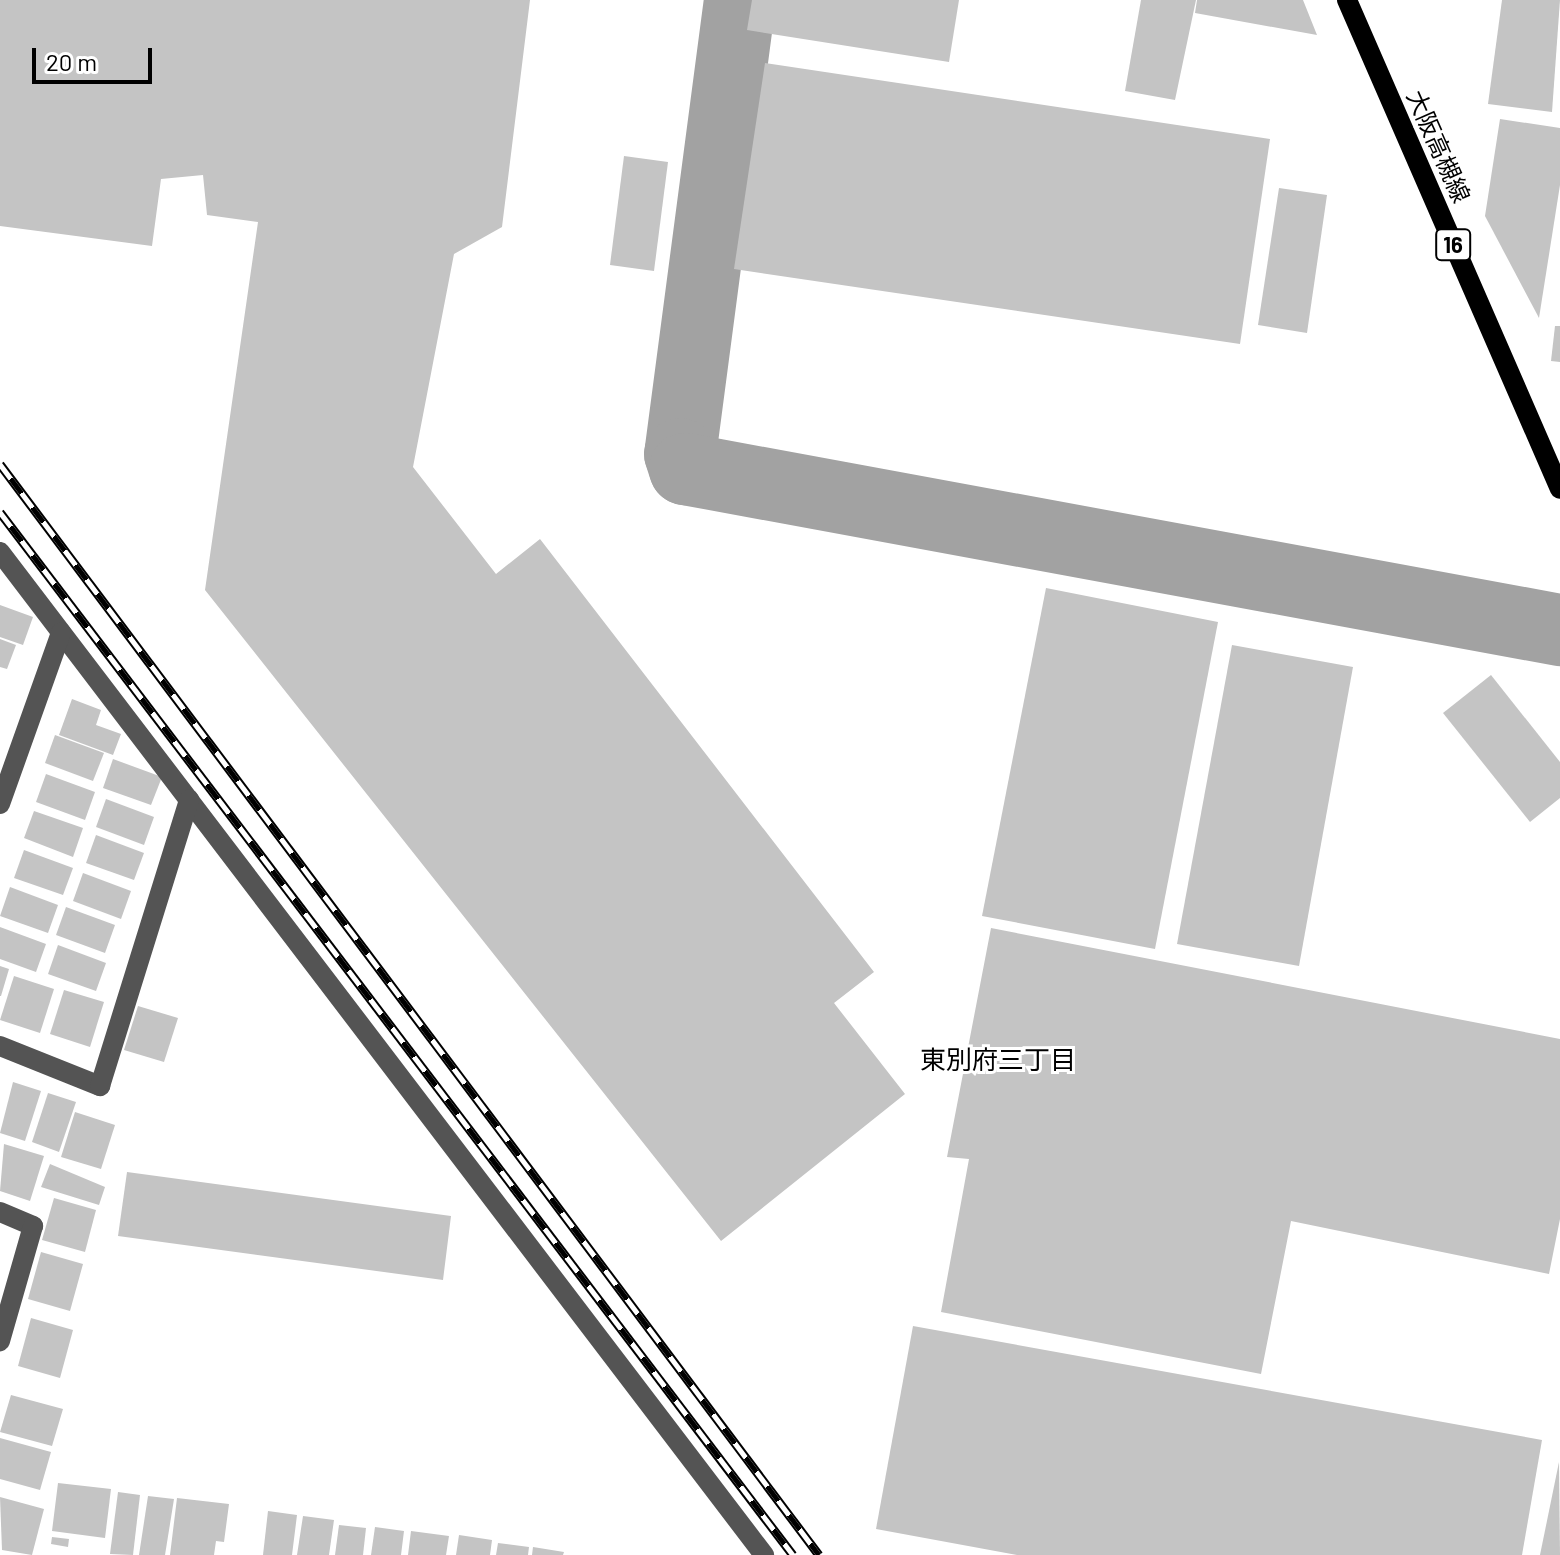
<!DOCTYPE html>
<meta charset="utf-8">
<style>
body{margin:0}
#map{position:relative;width:1560px;height:1555px;overflow:hidden;background:#fff;font-family:Barlow,"Noto Sans JP",sans-serif}
div>[style]{position:absolute}
.river>*{height:72px;margin:-36px;padding:0 36px;transform-origin:36px;border-radius:36px;background:#a2a2a2}
.building>*{inset:0;background:#c4c4c4}
.minor>*{height:20px;margin:-10px;padding:0 10px;transform-origin:10px;border-radius:10px;background:#545454}
.major>*{height:20px;margin:-10px;padding:0 10px;transform-origin:10px;border-radius:10px;background:#000}
.rail>*{height:9px;margin-top:-4.5px;transform-origin:0;background:repeating-linear-gradient(90deg,#fff 0 18px,#000 0 36px);box-sizing:border-box;border-block:2px solid #000}
span{translate:-50% -50%;white-space:nowrap;text-align:center;line-height:1.15;-webkit-text-stroke:6px #fff;paint-order:stroke}
.shield-label span{padding:2px 6px;background:#fff;border:2px solid;border-radius:6px;-webkit-text-stroke-width:0}
.shield-label{font-size:22px;color:#000;font-weight:700}
.street-label{font-size:24px;color:#000}
.neighbourhood-label{font-size:26px;color:#000}
.scale{position:absolute;left:32px;top:48px;width:120px;height:36px;box-sizing:border-box;border:4px solid #000;border-top:0;padding-left:10px;font-size:24px;line-height:28px;white-space:nowrap;color:#000;-webkit-text-stroke:6px #fff;paint-order:stroke}
</style>
<div id="map">
<div class="river">
<i style="left:740px;top:0;width:458px;rotate:97.5deg"></i>
<i style="left:680px;top:454px;width:16px;rotate:72deg"></i>
<i style="left:685px;top:469px;width:890px;rotate:10.43deg"></i>
</div>
<div class="building">
<i style="clip-path:polygon(0 0,530px 0,502px 227px,454px 254px,413px 467px,496px 574px,540px 539px,874px 972px,834px 1003px,905px 1094px,721px 1241px,205px 590px,258px 222px,207px 215px,203px 175px,161px 179px,152px 246px,0 226px)"></i>
<i style="clip-path:polygon(752px 0,959px 0,949px 62px,747px 30px)"></i>
<i style="clip-path:polygon(1141px 0,1196px 0,1175px 100px,1125px 91px)"></i>
<i style="clip-path:polygon(1197px 0,1303px 0,1317px 35px,1195px 13px)"></i>
<i style="clip-path:polygon(1502px 0,1560px 0,1552px 112px,1488px 104px)"></i>
<i style="clip-path:polygon(765px 63px,1270px 139px,1240px 344px,734px 269px)"></i>
<i style="clip-path:polygon(1500px 119px,1560px 128px,1560px 185px,1539px 318px,1485px 216px)"></i>
<i style="clip-path:polygon(624px 156px,668px 162px,654px 271px,610px 265px)"></i>
<i style="clip-path:polygon(1279px 188px,1327px 195px,1307px 333px,1258px 325px)"></i>
<i style="clip-path:polygon(1555px 326px,1560px 326px,1560px 362px,1551px 361px)"></i>
<i style="clip-path:polygon(1046px 588px,1218px 622px,1155px 949px,982px 916px)"></i>
<i style="clip-path:polygon(0 605px,33px 617px,23px 645px,0 637px)"></i>
<i style="clip-path:polygon(0 639px,16px 645px,7px 669px,0 667px)"></i>
<i style="clip-path:polygon(1232px 645px,1353px 667px,1299px 966px,1177px 944px)"></i>
<i style="clip-path:polygon(1491px 675px,1560px 762px,1560px 798px,1530px 822px,1443px 713px)"></i>
<i style="clip-path:polygon(72px 699px,101px 710px,96px 725px,121px 734px,113px 755px,59px 735px)"></i>
<i style="clip-path:polygon(55px 735px,104px 753px,93px 781px,45px 763px)"></i>
<i style="clip-path:polygon(113px 759px,162px 777px,151px 805px,103px 788px)"></i>
<i style="clip-path:polygon(46px 774px,95px 792px,85px 820px,36px 802px)"></i>
<i style="clip-path:polygon(106px 799px,154px 817px,144px 845px,96px 827px)"></i>
<i style="clip-path:polygon(34px 811px,83px 828px,73px 857px,24px 838px)"></i>
<i style="clip-path:polygon(96px 835px,144px 853px,134px 880px,86px 863px)"></i>
<i style="clip-path:polygon(24px 850px,73px 868px,63px 895px,14px 878px)"></i>
<i style="clip-path:polygon(83px 873px,131px 891px,121px 919px,73px 901px)"></i>
<i style="clip-path:polygon(10px 887px,58px 905px,48px 933px,0 916px)"></i>
<i style="clip-path:polygon(66px 907px,115px 925px,105px 953px,56px 935px)"></i>
<i style="clip-path:polygon(0 927px,46px 944px,36px 972px,0 959px)"></i>
<i style="clip-path:polygon(991px 928px,1560px 1039px,1560px 1219px,1549px 1274px,1291px 1221px,1261px 1374px,941px 1312px,969px 1159px,947px 1157px)"></i>
<i style="clip-path:polygon(58px 945px,106px 963px,96px 991px,48px 974px)"></i>
<i style="clip-path:polygon(0 966px,9px 969px,1px 996px,0 996px)"></i>
<i style="clip-path:polygon(14px 976px,54px 989px,40px 1033px,0 1020px)"></i>
<i style="clip-path:polygon(64px 990px,104px 1002px,90px 1047px,50px 1034px)"></i>
<i style="clip-path:polygon(138px 1006px,178px 1018px,164px 1062px,124px 1050px)"></i>
<i style="clip-path:polygon(13px 1082px,41px 1091px,25px 1141px,0 1133px)"></i>
<i style="clip-path:polygon(48px 1093px,76px 1102px,59px 1152px,32px 1142px)"></i>
<i style="clip-path:polygon(75px 1112px,115px 1125px,101px 1169px,61px 1157px)"></i>
<i style="clip-path:polygon(4px 1144px,44px 1156px,30px 1201px,0 1191px)"></i>
<i style="clip-path:polygon(50px 1164px,105px 1187px,99px 1205px,41px 1187px)"></i>
<i style="clip-path:polygon(127px 1172px,451px 1216px,443px 1280px,118px 1236px)"></i>
<i style="clip-path:polygon(54px 1198px,96px 1210px,85px 1252px,42px 1240px)"></i>
<i style="clip-path:polygon(41px 1252px,83px 1264px,70px 1311px,28px 1299px)"></i>
<i style="clip-path:polygon(31px 1318px,73px 1330px,60px 1378px,18px 1366px)"></i>
<i style="clip-path:polygon(913px 1326px,1542px 1440px,1522px 1555px,1017px 1555px,876px 1529px)"></i>
<i style="clip-path:polygon(11px 1395px,63px 1409px,52px 1446px,0 1432px)"></i>
<i style="clip-path:polygon(0 1438px,51px 1452px,40px 1490px,0 1479px)"></i>
<i style="clip-path:polygon(1559px 1462px,1560px 1555px,1540px 1555px)"></i>
<i style="clip-path:polygon(58px 1483px,111px 1489px,105px 1538px,52px 1531px)"></i>
<i style="clip-path:polygon(118px 1492px,140px 1495px,133px 1555px,110px 1554px)"></i>
<i style="clip-path:polygon(148px 1496px,174px 1499px,165px 1555px,139px 1555px)"></i>
<i style="clip-path:polygon(0 1497px,44px 1509px,32px 1555px,2px 1550px)"></i>
<i style="clip-path:polygon(177px 1498px,229px 1504px,224px 1542px,216px 1541px,214px 1555px,170px 1555px)"></i>
<i style="clip-path:polygon(268px 1511px,297px 1515px,292px 1555px,263px 1555px)"></i>
<i style="clip-path:polygon(303px 1516px,334px 1520px,329px 1555px,297px 1555px)"></i>
<i style="clip-path:polygon(339px 1525px,366px 1528px,363px 1555px,335px 1555px)"></i>
<i style="clip-path:polygon(375px 1527px,404px 1531px,401px 1555px,371px 1555px)"></i>
<i style="clip-path:polygon(411px 1531px,449px 1536px,446px 1555px,408px 1555px)"></i>
<i style="clip-path:polygon(459px 1535px,492px 1540px,490px 1555px,456px 1555px)"></i>
<i style="clip-path:polygon(52px 1537px,69px 1539px,68px 1547px,51px 1544px)"></i>
<i style="clip-path:polygon(498px 1543px,529px 1547px,528px 1555px,496px 1555px)"></i>
<i style="clip-path:polygon(533px 1547px,564px 1552px,563px 1555px,532px 1555px)"></i>
</div>
<div class="minor">
<i style="left:0;top:552px;width:1261px;rotate:52.7deg"></i>
<i style="left:0;top:804px;width:182px;rotate:-70.4deg"></i>
<i style="left:0;top:1046px;width:108px;rotate:21.8deg"></i>
<i style="left:100px;top:1086px;width:300px;rotate:-72.7deg"></i>
<i style="left:0;top:1212px;width:36px;rotate:23deg"></i>
<i style="left:33px;top:1226px;width:120px;rotate:106deg"></i>
</div>
<div class="major">
<i style="left:1347px;top:0;width:533px;rotate:66.46deg"></i>
</div>
<div class="rail">
<i style="left:0;top:464px;width:1364px;rotate:53.1deg"></i>
<i style="left:0;top:512px;width:1310px;rotate:52.75deg"></i>
</div>
<div class="shield-label">
<span style="left:1453px;top:245px">16</span>
</div>
<div class="street-label">
<span style="left:1439px;top:146px;rotate:66deg">大阪高槻線</span>
</div>
<div class="neighbourhood-label">
<span style="left:998px;top:1059px">東別府三丁目</span>
</div>
<div class="scale">20 m</div>
</div>
